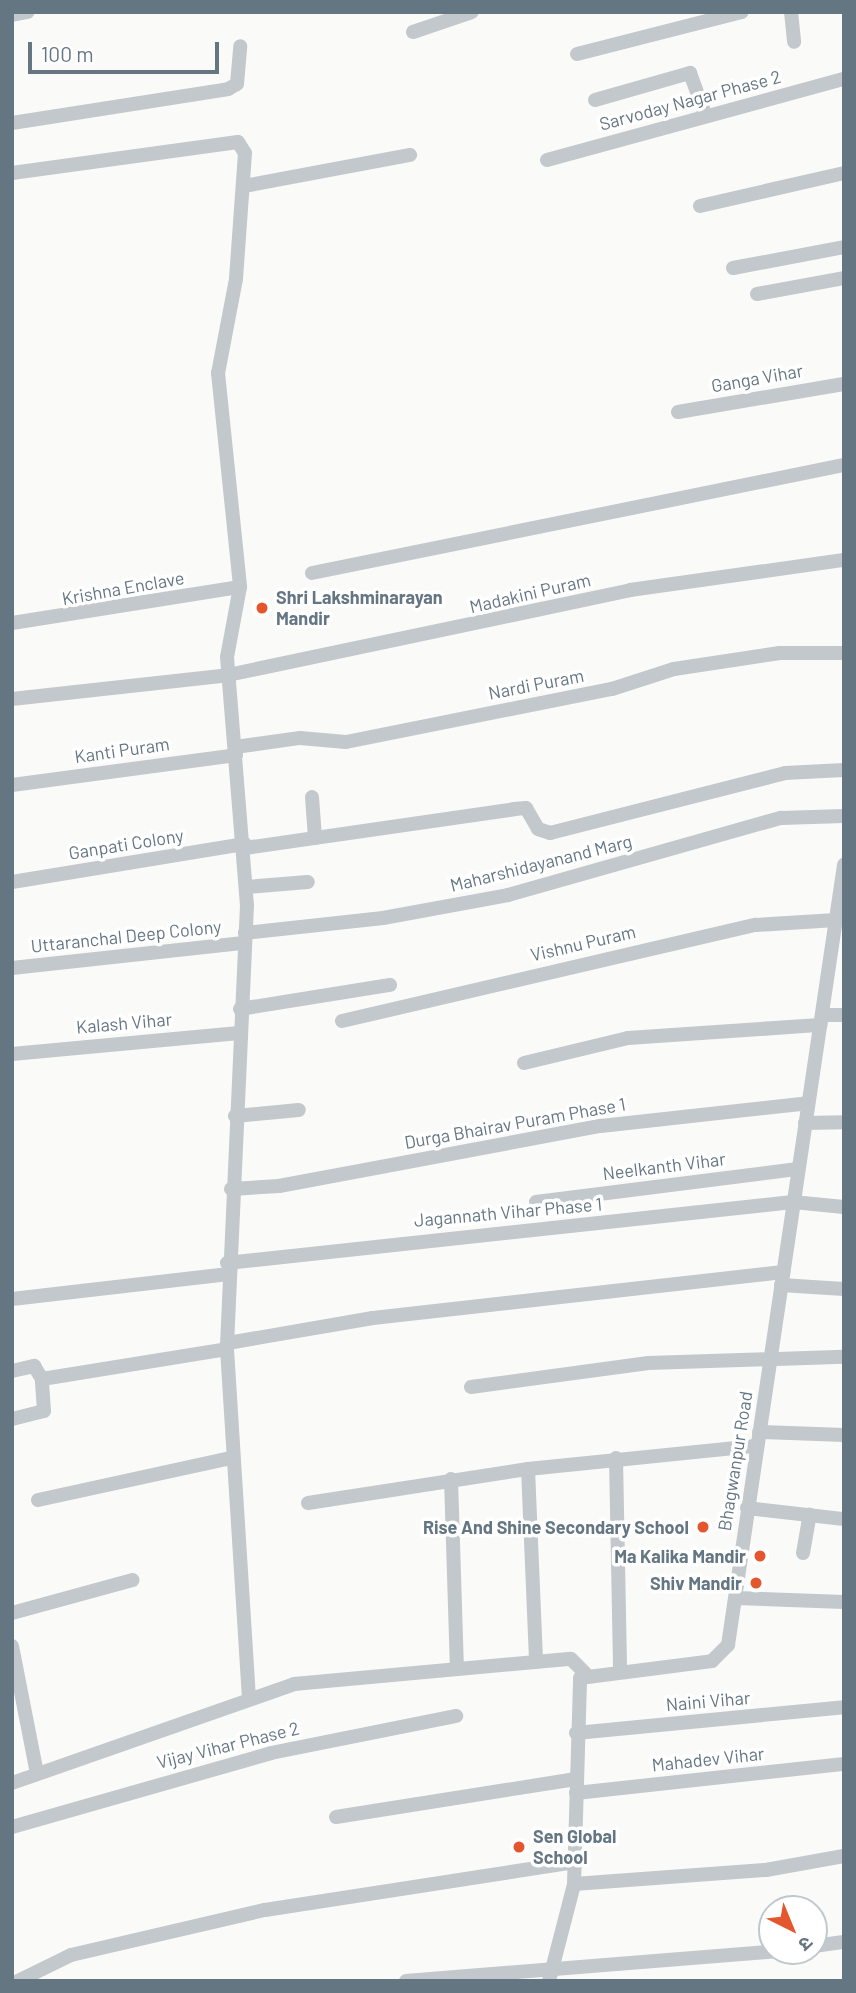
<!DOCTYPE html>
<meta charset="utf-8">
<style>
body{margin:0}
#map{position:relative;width:856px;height:1993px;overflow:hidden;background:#fafaf8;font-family:Barlow,"Noto Sans Devanagari",sans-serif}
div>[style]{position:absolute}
.minor>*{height:14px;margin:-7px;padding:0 7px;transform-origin:7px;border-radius:7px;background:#c3c8cc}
.dots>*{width:19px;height:19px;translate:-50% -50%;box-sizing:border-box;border:4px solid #fff;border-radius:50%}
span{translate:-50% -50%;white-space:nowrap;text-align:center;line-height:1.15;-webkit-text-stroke:7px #fff;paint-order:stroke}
.street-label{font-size:18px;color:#657683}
.poi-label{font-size:18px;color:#657683;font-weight:700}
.left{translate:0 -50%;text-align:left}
.right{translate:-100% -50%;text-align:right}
.frame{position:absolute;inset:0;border:14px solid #657683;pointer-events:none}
.north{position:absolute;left:758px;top:1895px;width:70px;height:70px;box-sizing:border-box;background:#fff;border:2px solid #c1c8cd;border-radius:50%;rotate:137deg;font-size:19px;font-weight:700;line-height:28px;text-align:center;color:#657683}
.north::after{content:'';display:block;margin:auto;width:24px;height:32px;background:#e4572e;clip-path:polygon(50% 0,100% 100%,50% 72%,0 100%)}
.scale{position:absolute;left:28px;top:42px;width:191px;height:32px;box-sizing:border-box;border:4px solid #657683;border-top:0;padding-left:9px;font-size:21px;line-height:24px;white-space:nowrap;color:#657683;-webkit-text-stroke:5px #fff;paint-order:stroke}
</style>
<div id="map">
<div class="minor">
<i style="left:791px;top:12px;width:30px;rotate:84deg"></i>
<i style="left:12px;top:15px;width:16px;rotate:-11deg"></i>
<i style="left:413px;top:32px;width:62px;rotate:-18.7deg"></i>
<i style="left:577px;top:54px;width:170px;rotate:-14.3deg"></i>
<i style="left:595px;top:100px;width:99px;rotate:-15.9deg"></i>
<i style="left:690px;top:73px;width:44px;rotate:69.9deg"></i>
<i style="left:12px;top:123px;width:219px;rotate:-8.9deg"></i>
<i style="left:228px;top:89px;width:10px;rotate:-29deg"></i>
<i style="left:237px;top:84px;width:38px;rotate:-85deg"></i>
<i style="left:547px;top:160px;width:308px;rotate:-15.3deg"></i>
<i style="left:12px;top:173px;width:228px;rotate:-7.8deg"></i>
<i style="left:238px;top:142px;width:13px;rotate:58deg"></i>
<i style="left:245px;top:153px;width:126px;rotate:94.1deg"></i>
<i style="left:236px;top:279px;width:96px;rotate:100.8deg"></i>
<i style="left:218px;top:373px;width:215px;rotate:84.1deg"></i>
<i style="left:240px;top:587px;width:71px;rotate:100.5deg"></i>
<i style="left:227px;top:657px;width:249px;rotate:85.4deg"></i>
<i style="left:247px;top:905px;width:444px;rotate:92.6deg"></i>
<i style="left:227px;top:1349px;width:349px;rotate:86.4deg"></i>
<i style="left:244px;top:186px;width:169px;rotate:-10.6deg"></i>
<i style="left:700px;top:206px;width:148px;rotate:-12.9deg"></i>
<i style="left:733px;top:268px;width:113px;rotate:-10.7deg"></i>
<i style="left:757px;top:294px;width:88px;rotate:-10.4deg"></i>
<i style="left:678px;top:412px;width:168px;rotate:-9.6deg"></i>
<i style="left:312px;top:573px;width:543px;rotate:-11.48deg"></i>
<i style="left:12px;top:623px;width:231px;rotate:-9deg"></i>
<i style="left:12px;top:699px;width:217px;rotate:-6.3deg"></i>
<i style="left:228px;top:675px;width:411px;rotate:-11.9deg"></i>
<i style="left:630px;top:590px;width:216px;rotate:-8deg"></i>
<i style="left:235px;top:747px;width:66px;rotate:-7.9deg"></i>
<i style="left:300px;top:738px;width:46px;rotate:5deg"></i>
<i style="left:346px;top:742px;width:271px;rotate:-11.3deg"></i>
<i style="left:612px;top:689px;width:65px;rotate:-17.9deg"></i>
<i style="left:674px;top:669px;width:107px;rotate:-8.6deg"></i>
<i style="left:780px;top:653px;width:64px"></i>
<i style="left:12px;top:785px;width:226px;rotate:-7.6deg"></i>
<i style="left:312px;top:797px;width:41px;rotate:85.8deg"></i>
<i style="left:245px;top:848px;width:272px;rotate:-8.2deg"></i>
<i style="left:514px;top:809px;width:12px;rotate:-5deg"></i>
<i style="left:526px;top:808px;width:24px;rotate:60deg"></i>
<i style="left:538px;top:829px;width:13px;rotate:18deg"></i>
<i style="left:550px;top:833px;width:243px;rotate:-14.3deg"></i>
<i style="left:785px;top:773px;width:59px;rotate:-2.9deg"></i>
<i style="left:12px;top:882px;width:236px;rotate:-9.3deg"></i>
<i style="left:246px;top:887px;width:62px;rotate:-4.6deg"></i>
<i style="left:245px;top:933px;width:139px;rotate:-6.2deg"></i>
<i style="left:383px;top:918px;width:127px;rotate:-10.4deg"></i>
<i style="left:508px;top:895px;width:284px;rotate:-15.8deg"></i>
<i style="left:781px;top:818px;width:63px;rotate:-1.8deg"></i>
<i style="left:12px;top:968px;width:233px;rotate:-6.2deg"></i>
<i style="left:240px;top:1009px;width:152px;rotate:-9.1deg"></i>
<i style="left:823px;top:1015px;width:21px"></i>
<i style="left:342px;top:1021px;width:425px;rotate:-13.1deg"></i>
<i style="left:756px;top:925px;width:80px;rotate:-3.6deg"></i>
<i style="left:12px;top:1054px;width:228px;rotate:-5.3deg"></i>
<i style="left:524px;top:1063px;width:107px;rotate:-13.5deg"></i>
<i style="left:628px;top:1038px;width:193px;rotate:-3.9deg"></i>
<i style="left:235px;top:1116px;width:64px;rotate:-5.4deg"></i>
<i style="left:805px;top:1123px;width:39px;rotate:-1deg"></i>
<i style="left:231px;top:1189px;width:48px;rotate:-3.6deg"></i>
<i style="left:279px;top:1186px;width:328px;rotate:-10.6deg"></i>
<i style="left:601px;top:1126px;width:208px;rotate:-6.3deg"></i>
<i style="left:536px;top:1202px;width:264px;rotate:-7.2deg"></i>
<i style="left:227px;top:1263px;width:569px;rotate:-6.15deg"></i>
<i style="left:793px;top:1202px;width:51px;rotate:5.6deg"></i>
<i style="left:781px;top:1285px;width:63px;rotate:3.6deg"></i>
<i style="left:12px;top:1299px;width:216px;rotate:-6.6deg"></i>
<i style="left:228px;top:1343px;width:147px;rotate:-9.8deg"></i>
<i style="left:373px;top:1318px;width:413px;rotate:-6.4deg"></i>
<i style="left:12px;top:1371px;width:23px;rotate:-13deg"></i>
<i style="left:34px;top:1366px;width:15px;rotate:58deg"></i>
<i style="left:42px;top:1379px;width:187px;rotate:-9.2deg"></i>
<i style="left:471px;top:1387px;width:179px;rotate:-7.7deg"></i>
<i style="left:648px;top:1363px;width:196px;rotate:-1.8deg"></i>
<i style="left:12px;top:1419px;width:33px;rotate:-14deg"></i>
<i style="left:44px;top:1411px;width:32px;rotate:-94deg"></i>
<i style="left:759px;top:1432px;width:85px;rotate:2deg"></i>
<i style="left:616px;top:1458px;width:212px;rotate:88.9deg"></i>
<i style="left:528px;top:1469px;width:193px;rotate:87.6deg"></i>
<i style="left:451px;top:1479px;width:188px;rotate:88.2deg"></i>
<i style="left:38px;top:1500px;width:198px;rotate:-12.3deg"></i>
<i style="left:308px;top:1503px;width:223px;rotate:-8.8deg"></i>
<i style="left:528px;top:1469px;width:229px;rotate:-5.8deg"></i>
<i style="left:747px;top:1508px;width:98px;rotate:6.5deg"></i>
<i style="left:803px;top:1553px;width:39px;rotate:-80deg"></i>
<i style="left:736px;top:1598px;width:108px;rotate:2.1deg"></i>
<i style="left:12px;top:1613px;width:125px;rotate:-15.3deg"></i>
<i style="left:12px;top:1646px;width:130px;rotate:78.9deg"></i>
<i style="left:576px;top:1733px;width:269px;rotate:-5.5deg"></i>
<i style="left:12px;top:1783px;width:299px;rotate:-19.3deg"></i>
<i style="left:294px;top:1684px;width:278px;rotate:-5.2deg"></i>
<i style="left:571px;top:1659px;width:20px;rotate:45deg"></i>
<i style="left:576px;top:1793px;width:270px;rotate:-6.2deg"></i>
<i style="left:336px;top:1817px;width:243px;rotate:-9deg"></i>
<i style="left:12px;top:1827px;width:269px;rotate:-15.9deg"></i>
<i style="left:271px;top:1753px;width:189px;rotate:-11.3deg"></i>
<i style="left:574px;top:1884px;width:193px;rotate:-4.2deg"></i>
<i style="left:766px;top:1870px;width:79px;rotate:-10.2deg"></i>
<i style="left:814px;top:1946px;width:30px;rotate:-8deg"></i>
<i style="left:18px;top:1981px;width:59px;rotate:-26.1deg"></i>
<i style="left:71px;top:1955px;width:199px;rotate:-13.1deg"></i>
<i style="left:265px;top:1910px;width:315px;rotate:-8.8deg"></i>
<i style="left:406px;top:1981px;width:376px;rotate:-4.6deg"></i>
<i style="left:549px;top:1981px;width:100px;rotate:-75.5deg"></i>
<i style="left:574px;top:1884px;width:206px;rotate:-88.3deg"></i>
<i style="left:580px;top:1678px;width:133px;rotate:-7.3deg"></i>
<i style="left:712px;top:1661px;width:23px;rotate:-45deg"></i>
<i style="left:728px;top:1645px;width:789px;rotate:-81.54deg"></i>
</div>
<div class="dots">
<i style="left:262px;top:608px;background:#e4572e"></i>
<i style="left:703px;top:1527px;background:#e4572e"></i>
<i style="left:760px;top:1556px;background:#e4572e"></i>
<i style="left:756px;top:1583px;background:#e4572e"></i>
<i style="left:519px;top:1847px;background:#e4572e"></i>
</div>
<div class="street-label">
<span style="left:690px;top:100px;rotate:-15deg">Sarvoday Nagar Phase 2</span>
<span style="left:757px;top:378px;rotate:-10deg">Ganga Vihar</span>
<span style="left:123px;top:588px;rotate:-10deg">Krishna Enclave</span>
<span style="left:530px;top:593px;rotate:-13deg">Madakini Puram</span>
<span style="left:536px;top:684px;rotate:-11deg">Nardi Puram</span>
<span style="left:122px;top:750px;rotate:-8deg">Kanti Puram</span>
<span style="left:126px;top:844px;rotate:-9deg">Ganpati Colony</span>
<span style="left:541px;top:863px;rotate:-14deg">Maharshidayanand Marg</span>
<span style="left:126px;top:936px;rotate:-6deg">Uttaranchal Deep Colony</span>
<span style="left:583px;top:943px;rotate:-13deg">Vishnu Puram</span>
<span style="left:124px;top:1023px;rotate:-5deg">Kalash Vihar</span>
<span style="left:515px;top:1123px;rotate:-10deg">Durga Bhairav Puram Phase 1</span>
<span style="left:664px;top:1166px;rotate:-7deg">Neelkanth Vihar</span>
<span style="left:508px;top:1212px;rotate:-5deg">Jagannath Vihar Phase 1</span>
<span style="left:735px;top:1461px;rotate:-81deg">Bhagwanpur Road</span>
<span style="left:708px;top:1701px;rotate:-5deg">Naini Vihar</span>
<span style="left:228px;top:1745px;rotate:-14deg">Vijay Vihar Phase 2</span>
<span style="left:708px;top:1759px;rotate:-6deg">Mahadev Vihar</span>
</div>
<div class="poi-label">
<span class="left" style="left:276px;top:608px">Shri Lakshminarayan<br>Mandir</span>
<span class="right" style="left:689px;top:1527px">Rise And Shine Secondary School</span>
<span class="right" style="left:746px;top:1556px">Ma Kalika Mandir</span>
<span class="right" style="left:742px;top:1583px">Shiv Mandir</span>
<span class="left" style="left:533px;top:1847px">Sen Global<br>School</span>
</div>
<div class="frame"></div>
<div class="north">उ</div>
<div class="scale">100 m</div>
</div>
